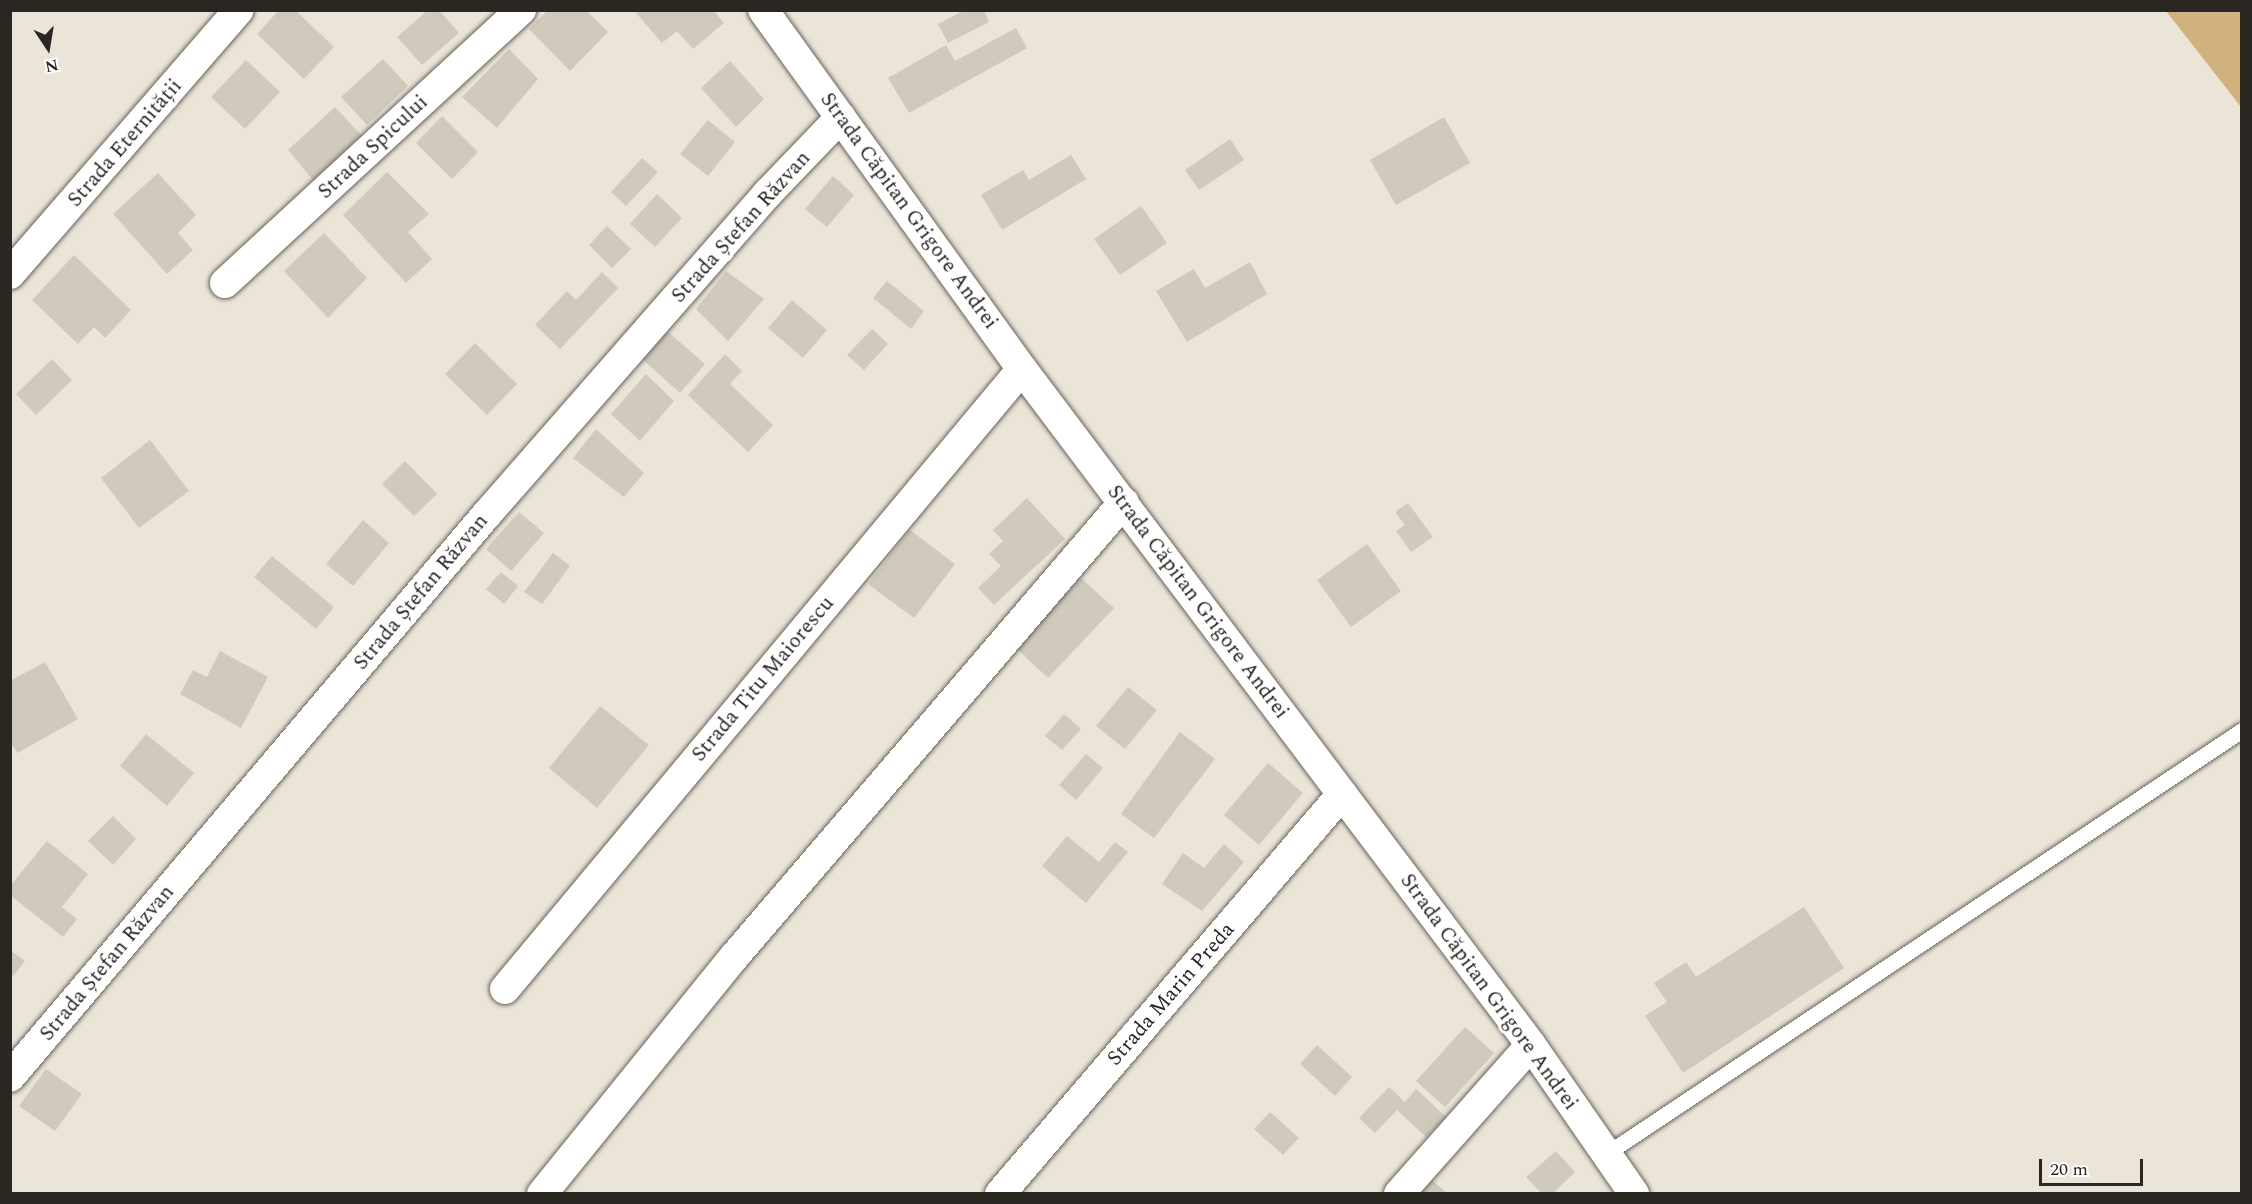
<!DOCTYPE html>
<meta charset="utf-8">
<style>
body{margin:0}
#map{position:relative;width:2252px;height:1204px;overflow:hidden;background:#ebe4d8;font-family:Spectral,serif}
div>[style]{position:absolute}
.green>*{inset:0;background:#d1b27c}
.building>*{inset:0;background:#d0c9bd}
.roads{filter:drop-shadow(0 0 2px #686258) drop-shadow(0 0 2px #686258)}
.lane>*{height:15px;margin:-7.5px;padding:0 7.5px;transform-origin:7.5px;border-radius:7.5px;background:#fff}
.street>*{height:30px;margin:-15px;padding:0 15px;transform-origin:15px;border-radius:15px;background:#fff}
span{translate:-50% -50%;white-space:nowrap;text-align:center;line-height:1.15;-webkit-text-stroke:6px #fff;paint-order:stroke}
.street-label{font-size:21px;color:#2a2723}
.frame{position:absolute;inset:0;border:12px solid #2a2723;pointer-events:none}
.north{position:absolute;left:18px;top:18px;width:60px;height:60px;-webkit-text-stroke:4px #fff;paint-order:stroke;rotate:168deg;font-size:16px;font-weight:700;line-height:24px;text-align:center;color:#2a2723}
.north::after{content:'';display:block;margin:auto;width:21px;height:27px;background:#2a2723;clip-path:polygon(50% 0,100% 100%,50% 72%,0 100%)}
.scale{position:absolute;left:2039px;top:1159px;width:104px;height:27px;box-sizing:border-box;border:3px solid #2a2723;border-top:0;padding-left:8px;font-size:18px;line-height:21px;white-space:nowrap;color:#2a2723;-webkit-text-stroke:4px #fff;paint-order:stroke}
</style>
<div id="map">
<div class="green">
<i style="clip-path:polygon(2166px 11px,2241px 11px,2241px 107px)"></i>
</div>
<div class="building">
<i style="clip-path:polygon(279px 10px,295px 10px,334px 47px,304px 79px,257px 34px)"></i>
<i style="clip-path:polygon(428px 10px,439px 10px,459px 33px,422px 65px,397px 37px)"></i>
<i style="clip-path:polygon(548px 10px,586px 10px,608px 32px,570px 71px,529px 29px)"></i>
<i style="clip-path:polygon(639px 10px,713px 10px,724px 23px,693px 49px,677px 31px,662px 43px,636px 13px)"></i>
<i style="clip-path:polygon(965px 10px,984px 10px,989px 22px,948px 43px,938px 24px)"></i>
<i style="clip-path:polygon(1016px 28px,1027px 48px,909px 113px,888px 78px,946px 45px,955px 61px)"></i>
<i style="clip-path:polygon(509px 49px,538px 79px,497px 128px,462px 97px)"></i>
<i style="clip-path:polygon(383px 59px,408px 86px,367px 125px,341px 97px)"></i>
<i style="clip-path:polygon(246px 60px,280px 92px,245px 129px,211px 97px)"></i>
<i style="clip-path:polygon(730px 61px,764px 99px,736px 127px,701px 88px)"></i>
<i style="clip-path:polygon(335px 107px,362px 136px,313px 180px,288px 150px)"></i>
<i style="clip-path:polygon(442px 116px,478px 152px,452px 179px,416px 143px)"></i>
<i style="clip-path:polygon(1444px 117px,1470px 163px,1396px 205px,1370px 160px)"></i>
<i style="clip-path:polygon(708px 120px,735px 142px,708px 176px,680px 154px)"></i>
<i style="clip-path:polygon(1230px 139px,1244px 160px,1199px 190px,1185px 170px)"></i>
<i style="clip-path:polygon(1071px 155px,1086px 179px,1002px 230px,981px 195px,1023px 170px,1029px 180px)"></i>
<i style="clip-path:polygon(642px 158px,658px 172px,626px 206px,611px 192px)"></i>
<i style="clip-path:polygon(387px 172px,429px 214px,408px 232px,432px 259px,406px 283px,343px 215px)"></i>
<i style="clip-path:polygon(158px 173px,196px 215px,178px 233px,193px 250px,167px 274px,113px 214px)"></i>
<i style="clip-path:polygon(833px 176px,854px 195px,827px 227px,805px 209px)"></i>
<i style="clip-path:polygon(657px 194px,682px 218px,655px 247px,630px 224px)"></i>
<i style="clip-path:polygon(1141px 206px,1167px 243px,1120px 275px,1094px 239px)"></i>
<i style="clip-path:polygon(607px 226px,631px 249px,612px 268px,589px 245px)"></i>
<i style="clip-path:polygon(324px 233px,367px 278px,328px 318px,284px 271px)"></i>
<i style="clip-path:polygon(74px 255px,131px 310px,105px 338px,94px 327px,78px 344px,32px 300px)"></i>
<i style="clip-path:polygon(1250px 262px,1267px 294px,1187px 342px,1156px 291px,1194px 269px,1205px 288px)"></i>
<i style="clip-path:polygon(726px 271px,764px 299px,728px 341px,696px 309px)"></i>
<i style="clip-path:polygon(602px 272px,618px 288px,560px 349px,535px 325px,567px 291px,576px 300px)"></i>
<i style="clip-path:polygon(887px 281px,924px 311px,911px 329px,873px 298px)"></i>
<i style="clip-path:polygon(792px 300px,827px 330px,803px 358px,768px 328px)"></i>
<i style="clip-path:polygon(872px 329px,888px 344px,864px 370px,847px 355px)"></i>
<i style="clip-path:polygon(667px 331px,705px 364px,680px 393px,642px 359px)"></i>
<i style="clip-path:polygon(475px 343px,517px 384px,487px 415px,445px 374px)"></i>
<i style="clip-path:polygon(725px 354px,742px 371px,730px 384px,773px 425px,748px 452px,688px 395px)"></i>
<i style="clip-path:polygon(52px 359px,72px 380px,36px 415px,16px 394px)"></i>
<i style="clip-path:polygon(646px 374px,674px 401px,640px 441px,611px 414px)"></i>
<i style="clip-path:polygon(596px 429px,644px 473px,624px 497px,573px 458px)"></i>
<i style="clip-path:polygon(150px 440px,189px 491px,139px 528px,101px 478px)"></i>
<i style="clip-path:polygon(405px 461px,437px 494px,414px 516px,382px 484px)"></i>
<i style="clip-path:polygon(1027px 498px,1065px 539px,994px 605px,978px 588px,1001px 566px,989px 554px,1003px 541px,993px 530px)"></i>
<i style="clip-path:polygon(1408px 503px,1433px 537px,1411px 552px,1396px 531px,1405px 525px,1395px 512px)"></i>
<i style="clip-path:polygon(519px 512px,544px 533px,511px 571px,486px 549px)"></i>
<i style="clip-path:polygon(363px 520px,389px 543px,353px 586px,326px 564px)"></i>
<i style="clip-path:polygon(910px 530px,955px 564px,914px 618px,868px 584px)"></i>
<i style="clip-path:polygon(1367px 544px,1401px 591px,1351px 627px,1317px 580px)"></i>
<i style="clip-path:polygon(553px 553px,570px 566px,542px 604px,524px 592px)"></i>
<i style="clip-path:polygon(272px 556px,334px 607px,316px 629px,254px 577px)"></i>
<i style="clip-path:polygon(501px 572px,518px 586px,504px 604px,486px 589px)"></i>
<i style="clip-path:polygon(1081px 578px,1114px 608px,1048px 678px,1015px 647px)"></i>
<i style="clip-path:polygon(220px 651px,268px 677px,241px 728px,180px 694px,193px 670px,207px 677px)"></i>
<i style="clip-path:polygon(45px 662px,78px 719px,17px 753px,10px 741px,10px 681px)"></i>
<i style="clip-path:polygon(1128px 687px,1157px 710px,1125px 749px,1096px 726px)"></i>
<i style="clip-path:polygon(600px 706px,649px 745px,597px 808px,549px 768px)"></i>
<i style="clip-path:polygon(1064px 714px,1081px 729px,1062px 750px,1045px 736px)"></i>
<i style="clip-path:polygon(1180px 732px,1215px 759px,1154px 838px,1121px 814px)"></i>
<i style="clip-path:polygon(146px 734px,194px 773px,167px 806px,120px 766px)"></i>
<i style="clip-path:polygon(1086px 754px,1103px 768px,1076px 800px,1059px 785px)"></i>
<i style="clip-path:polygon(1268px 763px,1303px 793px,1259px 845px,1224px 815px)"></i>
<i style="clip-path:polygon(113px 816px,136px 839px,113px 865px,88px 841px)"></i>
<i style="clip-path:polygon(1067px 836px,1099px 862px,1115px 842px,1128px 852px,1086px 903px,1042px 866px)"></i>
<i style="clip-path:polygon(47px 841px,88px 874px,62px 907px,77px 919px,63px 937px,10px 895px,10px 886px)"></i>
<i style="clip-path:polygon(1224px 844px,1244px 862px,1202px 911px,1162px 884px,1183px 853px,1204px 868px)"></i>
<i style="clip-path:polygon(1804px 907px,1844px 968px,1683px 1073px,1645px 1016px,1667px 1002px,1654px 983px,1686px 962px,1696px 977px)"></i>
<i style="clip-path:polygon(10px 950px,25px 961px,10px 980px)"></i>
<i style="clip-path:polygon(1465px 1027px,1494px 1053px,1445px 1107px,1416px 1081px)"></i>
<i style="clip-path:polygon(1317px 1045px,1352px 1077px,1335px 1096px,1300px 1064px)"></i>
<i style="clip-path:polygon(46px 1069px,82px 1094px,55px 1131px,19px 1106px)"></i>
<i style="clip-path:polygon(1389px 1087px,1405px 1102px,1416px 1089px,1446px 1117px,1426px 1137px,1397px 1110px,1375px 1133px,1359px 1118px)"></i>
<i style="clip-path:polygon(1270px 1112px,1299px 1138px,1283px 1155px,1254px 1129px)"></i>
<i style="clip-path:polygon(1556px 1151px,1575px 1172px,1552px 1194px,1542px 1194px,1526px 1177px)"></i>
<i style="clip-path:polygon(1425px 1174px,1448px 1194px,1408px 1194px)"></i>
</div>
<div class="roads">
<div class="lane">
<i style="left:1606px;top:1154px;width:764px;rotate:-33.69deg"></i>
</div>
<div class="street">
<i style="left:763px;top:10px;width:443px;rotate:54.2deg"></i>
<i style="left:1022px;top:369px;width:846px;rotate:53.02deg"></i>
<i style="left:1531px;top:1045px;width:181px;rotate:55.3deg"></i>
<i style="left:10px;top:274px;width:349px;rotate:-49.1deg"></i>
<i style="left:225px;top:283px;width:403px;rotate:-42.7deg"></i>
<i style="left:505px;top:989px;width:807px;rotate:-50.18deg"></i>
<i style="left:10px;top:1077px;width:738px;rotate:-49.73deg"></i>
<i style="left:487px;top:514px;width:427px;rotate:-48.8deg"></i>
<i style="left:768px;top:193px;width:105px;rotate:-46.2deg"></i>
<i style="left:542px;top:1194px;width:305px;rotate:-51deg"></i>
<i style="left:734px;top:957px;width:599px;rotate:-49.4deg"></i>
<i style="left:1000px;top:1194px;width:526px;rotate:-49.47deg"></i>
<i style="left:1399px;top:1194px;width:199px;rotate:-48.5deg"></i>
</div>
</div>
<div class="street-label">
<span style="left:125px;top:143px;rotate:-49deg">Strada Eternității</span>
<span style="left:373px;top:147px;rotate:-43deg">Strada Spicului</span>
<span style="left:909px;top:211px;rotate:54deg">Strada Căpitan Grigore Andrei</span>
<span style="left:741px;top:227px;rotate:-48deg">Strada Ștefan Răzvan</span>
<span style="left:421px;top:592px;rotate:-50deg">Strada Ștefan Răzvan</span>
<span style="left:1198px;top:602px;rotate:53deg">Strada Căpitan Grigore Andrei</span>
<span style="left:763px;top:679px;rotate:-50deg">Strada Titu Maiorescu</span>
<span style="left:107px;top:963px;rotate:-50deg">Strada Ștefan Răzvan</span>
<span style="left:1489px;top:992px;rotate:54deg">Strada Căpitan Grigore Andrei</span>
<span style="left:1171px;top:994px;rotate:-49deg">Strada Marin Preda</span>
</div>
<div class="frame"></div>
<div class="north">N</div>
<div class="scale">20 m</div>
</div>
